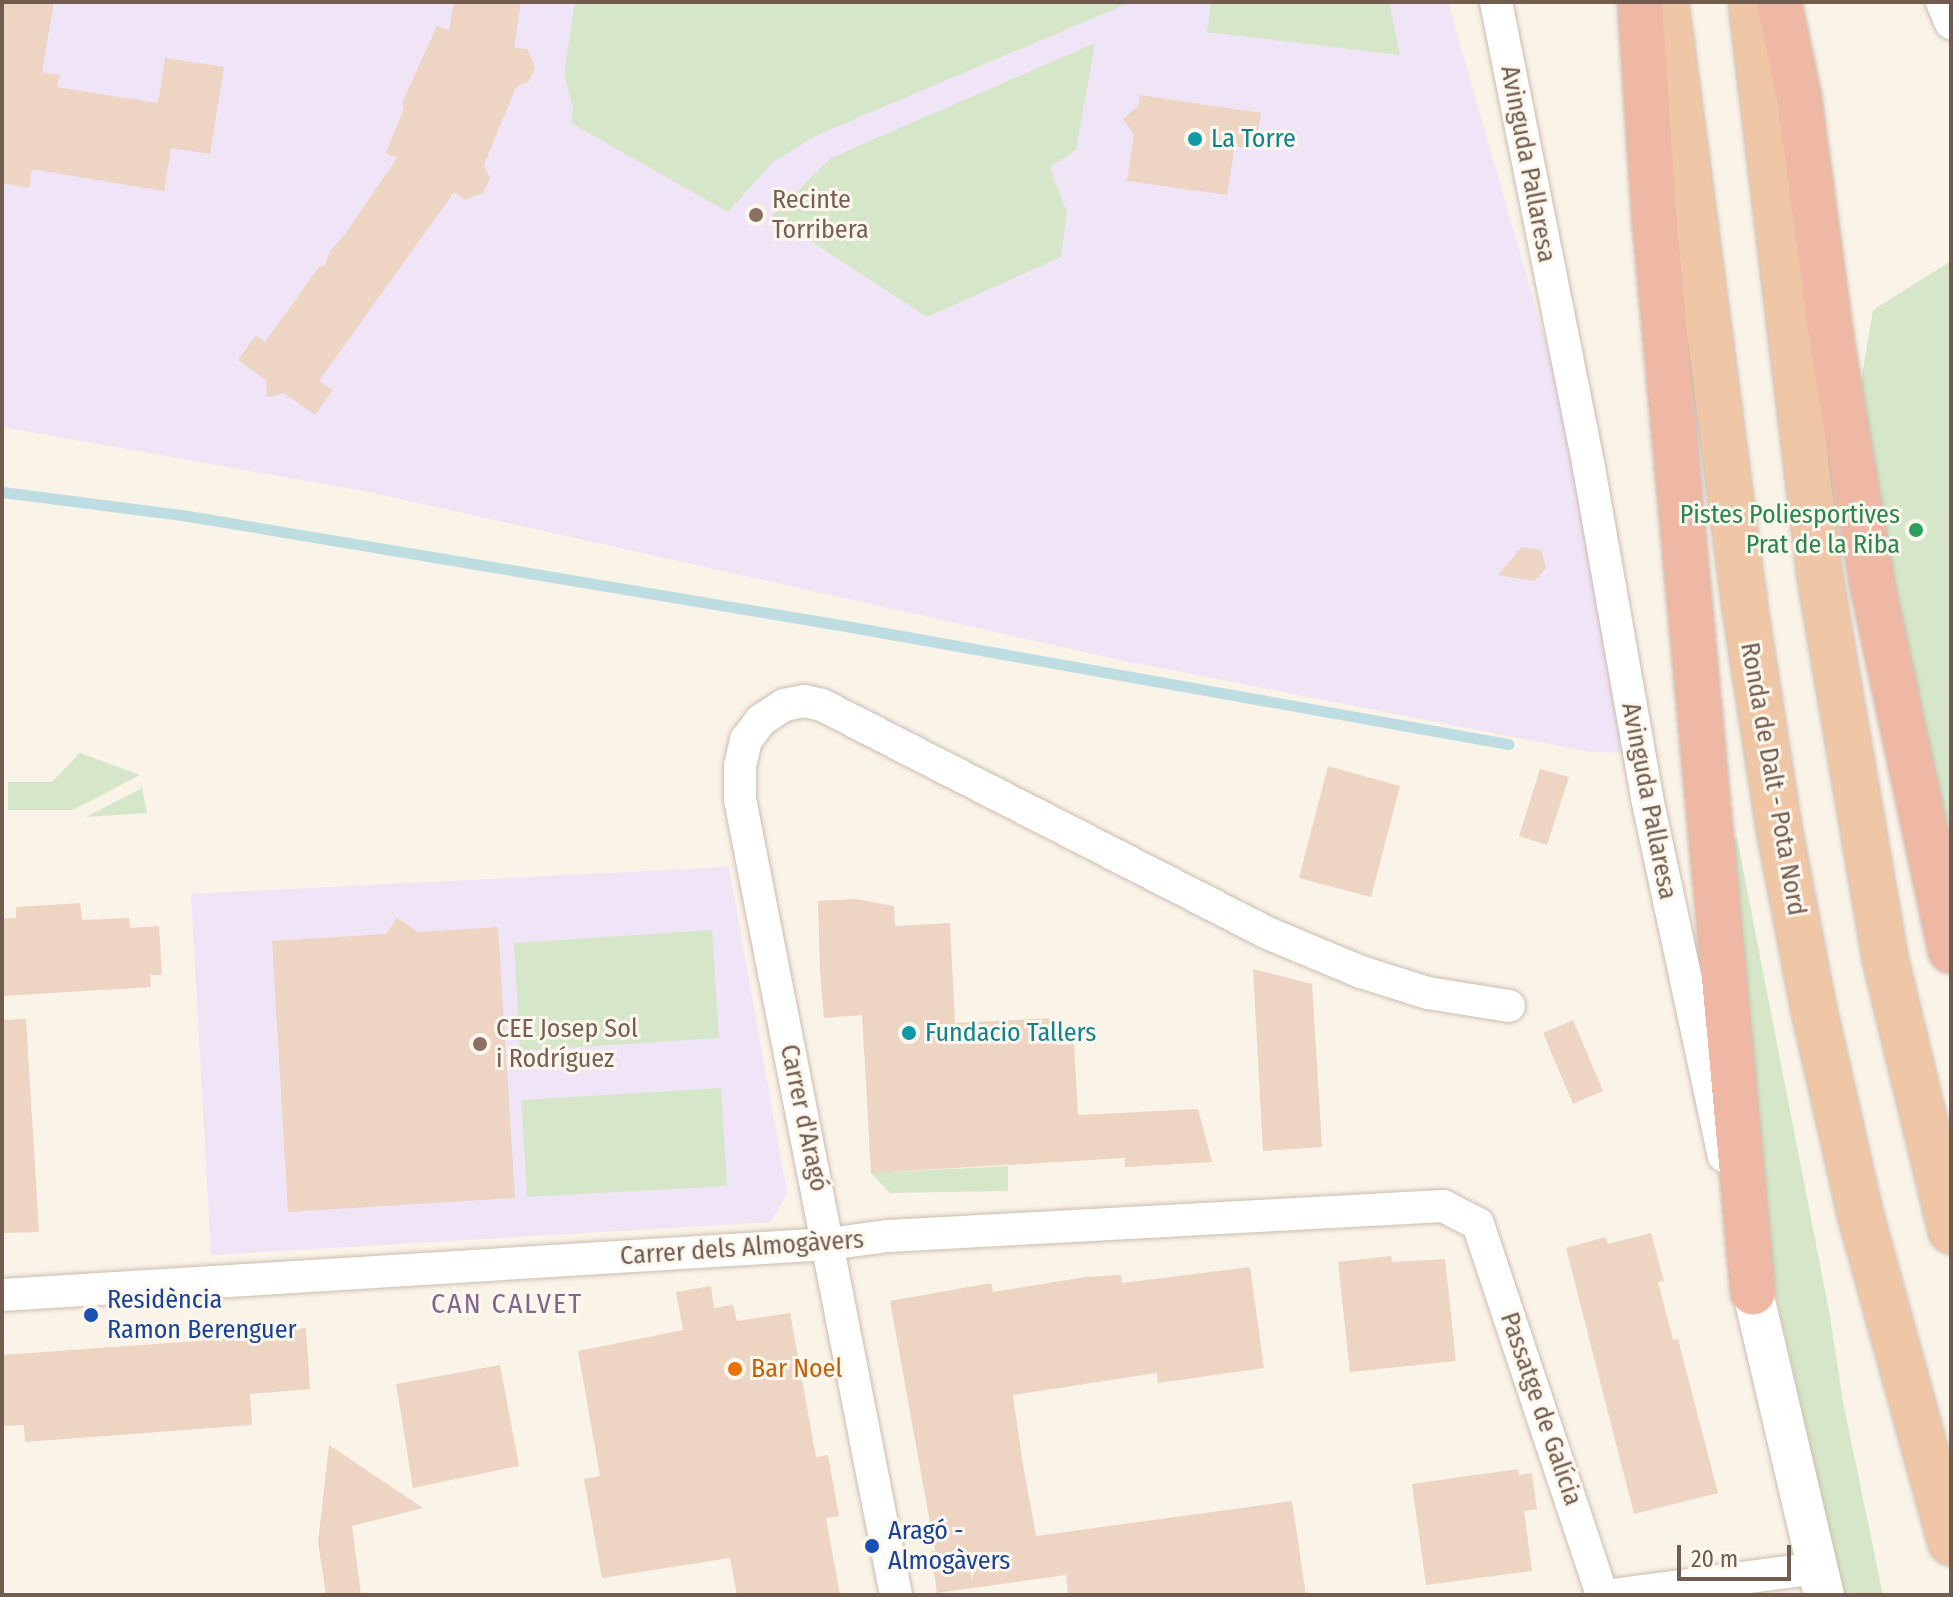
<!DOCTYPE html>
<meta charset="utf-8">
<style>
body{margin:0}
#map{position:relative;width:1953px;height:1597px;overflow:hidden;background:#faf3e8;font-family:"Fira Sans Condensed",sans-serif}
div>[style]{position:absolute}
.education>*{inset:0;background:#f0e5f7}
.green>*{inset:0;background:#d5e7c8}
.stream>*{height:11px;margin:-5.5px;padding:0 5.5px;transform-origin:5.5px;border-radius:5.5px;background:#bedde2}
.building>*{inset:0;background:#edd4c3}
.roads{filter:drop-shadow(0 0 2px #ccbcaf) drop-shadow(0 0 2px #ccbcaf)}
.minor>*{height:32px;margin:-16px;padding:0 16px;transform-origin:16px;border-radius:16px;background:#fff}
.tertiary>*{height:40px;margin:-20px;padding:0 20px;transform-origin:20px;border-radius:20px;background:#fff}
.trunk>*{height:44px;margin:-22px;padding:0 22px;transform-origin:22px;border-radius:22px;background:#f0c7a6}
.motorway>*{height:44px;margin:-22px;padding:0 22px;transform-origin:22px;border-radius:22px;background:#eeb8a5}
.dots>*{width:22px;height:22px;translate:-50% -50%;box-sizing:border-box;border:4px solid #fdf7ee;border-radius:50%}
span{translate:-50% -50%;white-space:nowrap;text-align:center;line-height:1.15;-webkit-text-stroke:6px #fdf7ee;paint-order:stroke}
.culture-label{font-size:26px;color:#0d838f}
.left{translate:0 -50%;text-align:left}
.street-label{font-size:26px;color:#725b4f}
.education-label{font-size:26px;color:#785e54}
.leisure-label{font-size:26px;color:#27864d}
.right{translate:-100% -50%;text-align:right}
.transit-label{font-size:26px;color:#164399}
.food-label{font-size:26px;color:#c56008}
.neighbourhood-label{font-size:28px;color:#81668e;letter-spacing:2px}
.frame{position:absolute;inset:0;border:4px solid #725b4f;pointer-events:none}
.scale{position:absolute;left:1677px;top:1545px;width:114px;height:36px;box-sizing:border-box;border:4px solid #725b4f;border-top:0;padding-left:10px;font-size:24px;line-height:28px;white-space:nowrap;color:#725b4f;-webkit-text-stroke:6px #fdf7ee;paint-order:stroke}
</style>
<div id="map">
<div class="education">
<i style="clip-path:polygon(2px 2px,1448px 2px,1604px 546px,1630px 753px,1590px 752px,1125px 661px,369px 492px,2px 427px)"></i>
<i style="clip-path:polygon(729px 867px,787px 1193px,771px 1222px,211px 1255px,191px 894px)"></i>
</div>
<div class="green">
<i style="clip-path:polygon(575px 2px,1131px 2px,817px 135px,774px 161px,728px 212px,571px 123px,573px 108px,564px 75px)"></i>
<i style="clip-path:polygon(1211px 2px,1389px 2px,1400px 55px,1207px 32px)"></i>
<i style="clip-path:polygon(1095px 43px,1076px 150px,1050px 167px,1067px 213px,1061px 257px,927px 317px,772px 216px,831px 158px)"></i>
<i style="clip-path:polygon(1951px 261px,1951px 883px,1869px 455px,1861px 381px,1873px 310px)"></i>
<i style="clip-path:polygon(80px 753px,140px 775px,73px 810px,8px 810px,8px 782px,52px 782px)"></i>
<i style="clip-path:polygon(142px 788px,147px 813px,86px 817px)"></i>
<i style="clip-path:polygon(1722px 838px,1737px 838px,1830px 1316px,1843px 1402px,1883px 1595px,1844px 1595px,1775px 1291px)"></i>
<i style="clip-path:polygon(712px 930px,719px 1038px,520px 1051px,514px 943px)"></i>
<i style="clip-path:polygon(721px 1088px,727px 1186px,527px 1197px,521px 1100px)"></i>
<i style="clip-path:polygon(1008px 1166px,1008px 1191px,890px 1193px,871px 1173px)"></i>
</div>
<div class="stream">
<i style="left:2px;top:492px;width:181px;rotate:7.3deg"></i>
<i style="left:182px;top:515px;width:667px;rotate:9.49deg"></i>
<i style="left:840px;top:625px;width:679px;rotate:10.1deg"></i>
</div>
<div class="building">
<i style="clip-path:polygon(2px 2px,54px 2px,42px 72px,60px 75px,57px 87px,158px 103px,165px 58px,224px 67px,210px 154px,171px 148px,164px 191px,32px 169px,29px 188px,2px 183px)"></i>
<i style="clip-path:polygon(454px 2px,521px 2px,514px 48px,527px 49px,535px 67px,529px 81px,516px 87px,484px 165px,490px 178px,483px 193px,465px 200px,454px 192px,319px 381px,333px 390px,315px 415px,284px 393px,267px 397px,266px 380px,238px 360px,256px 335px,265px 342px,319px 267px,325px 265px,330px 251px,346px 233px,397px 158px,386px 153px,404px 108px,402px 103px,437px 26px,449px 30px)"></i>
<i style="clip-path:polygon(1140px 95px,1261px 113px,1255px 149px,1235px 146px,1227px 195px,1127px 181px,1134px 135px,1123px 119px,1138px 106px)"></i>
<i style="clip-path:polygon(1522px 547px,1541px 550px,1546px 568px,1534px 581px,1498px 575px)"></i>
<i style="clip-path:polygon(1328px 766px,1400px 786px,1371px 897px,1299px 878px)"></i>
<i style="clip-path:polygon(1540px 769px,1569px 777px,1547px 845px,1519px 836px)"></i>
<i style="clip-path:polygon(855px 899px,894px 906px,895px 926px,950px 923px,955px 1023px,1055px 1018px,1057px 1045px,1074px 1044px,1078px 1115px,1198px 1109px,1212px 1162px,1125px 1167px,1125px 1158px,871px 1173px,862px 1015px,824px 1018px,820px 970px,818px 901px)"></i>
<i style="clip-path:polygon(80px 903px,82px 920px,129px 918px,130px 928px,159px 926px,162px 975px,150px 975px,151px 987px,2px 996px,2px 919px,16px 918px,16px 907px)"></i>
<i style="clip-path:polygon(397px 918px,418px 932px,498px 927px,515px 1198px,288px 1212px,272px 941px,386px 934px)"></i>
<i style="clip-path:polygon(1253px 969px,1312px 984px,1322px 1147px,1263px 1151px)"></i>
<i style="clip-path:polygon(26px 1019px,39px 1232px,2px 1233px,2px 1020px)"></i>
<i style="clip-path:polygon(1573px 1020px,1603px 1091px,1573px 1104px,1543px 1033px)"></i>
<i style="clip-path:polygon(1651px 1233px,1664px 1281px,1658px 1282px,1673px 1340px,1678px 1339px,1718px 1493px,1634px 1514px,1566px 1248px,1606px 1237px,1608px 1244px)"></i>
<i style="clip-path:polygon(1391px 1256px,1392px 1262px,1445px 1259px,1456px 1361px,1350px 1372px,1338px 1262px)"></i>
<i style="clip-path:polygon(1250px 1267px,1264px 1368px,1158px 1383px,1157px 1373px,1013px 1395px,1022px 1459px,1036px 1536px,1292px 1501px,1306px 1595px,1068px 1595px,1066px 1575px,937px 1593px,931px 1551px,935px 1551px,890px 1301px,991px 1283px,993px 1292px,1086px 1277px,1121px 1275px,1122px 1283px)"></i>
<i style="clip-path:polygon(711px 1286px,714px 1308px,733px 1305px,737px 1321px,790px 1313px,816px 1457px,828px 1455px,839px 1516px,826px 1518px,840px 1595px,737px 1595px,730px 1558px,602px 1578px,584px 1479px,600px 1476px,578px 1351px,683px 1330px,676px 1292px)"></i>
<i style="clip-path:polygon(306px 1328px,310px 1389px,250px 1394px,252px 1425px,25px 1442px,24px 1425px,2px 1426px,2px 1355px,265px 1336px,265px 1332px)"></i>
<i style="clip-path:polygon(500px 1365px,519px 1466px,413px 1488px,396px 1384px)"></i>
<i style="clip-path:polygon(329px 1445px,423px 1508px,352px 1526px,361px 1595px,326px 1595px,318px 1542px)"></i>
<i style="clip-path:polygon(1518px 1469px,1519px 1475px,1532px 1473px,1537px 1509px,1524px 1511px,1532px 1571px,1426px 1585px,1412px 1484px)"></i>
</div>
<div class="roads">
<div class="minor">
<i style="left:1496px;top:2px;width:475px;rotate:78.7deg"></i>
<i style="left:1589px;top:468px;width:335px;rotate:80deg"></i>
<i style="left:1647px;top:798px;width:366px;rotate:77.9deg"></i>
<i style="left:1942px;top:2px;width:23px;rotate:67deg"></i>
<i style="left:2px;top:1295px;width:828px;rotate:-3.53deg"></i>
<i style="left:828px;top:1244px;width:61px;rotate:-7.6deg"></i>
<i style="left:888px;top:1236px;width:556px;rotate:-3.09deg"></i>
<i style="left:1443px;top:1206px;width:39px;rotate:27deg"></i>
<i style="left:1478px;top:1224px;width:391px;rotate:71.5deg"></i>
<i style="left:896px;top:1595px;width:811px;rotate:-101.09deg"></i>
<i style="left:740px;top:799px;width:33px;rotate:-90deg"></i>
<i style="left:740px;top:766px;width:27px;rotate:-77deg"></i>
<i style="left:746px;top:740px;width:25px;rotate:-53deg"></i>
<i style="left:761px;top:720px;width:27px;rotate:-33deg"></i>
<i style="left:784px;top:705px;width:21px;rotate:-11deg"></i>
<i style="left:805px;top:701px;width:17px;rotate:13deg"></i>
<i style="left:822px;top:705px;width:498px;rotate:27.1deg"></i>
<i style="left:1265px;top:932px;width:104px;rotate:22.6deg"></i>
<i style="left:1361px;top:972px;width:70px;rotate:17.4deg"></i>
<i style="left:1428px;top:993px;width:82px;rotate:9.1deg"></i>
<i style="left:1612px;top:1595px;width:208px;rotate:-7.5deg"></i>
</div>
<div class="tertiary">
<i style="left:1753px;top:1293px;width:310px;rotate:76.8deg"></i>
</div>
<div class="trunk">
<i style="left:1666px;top:2px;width:611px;rotate:82.57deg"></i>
<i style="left:1745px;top:608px;width:229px;rotate:81.2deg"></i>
<i style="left:1780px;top:834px;width:179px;rotate:79.1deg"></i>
<i style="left:1814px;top:1010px;width:208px;rotate:77.2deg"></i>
<i style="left:1860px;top:1213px;width:342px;rotate:74.6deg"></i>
<i style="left:1751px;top:2px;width:579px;rotate:83.16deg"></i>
<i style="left:1820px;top:577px;width:387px;rotate:80.3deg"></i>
<i style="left:1885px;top:958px;width:281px;rotate:76.4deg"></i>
</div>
<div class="motorway">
<i style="left:1640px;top:2px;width:224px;rotate:86.2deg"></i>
<i style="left:1655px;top:225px;width:1072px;rotate:84.76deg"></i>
<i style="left:1779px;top:2px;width:98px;rotate:78.2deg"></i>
<i style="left:1799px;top:98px;width:247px;rotate:82.3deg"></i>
<i style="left:1832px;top:343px;width:248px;rotate:80.5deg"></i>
<i style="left:1873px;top:588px;width:371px;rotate:77.9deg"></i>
</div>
</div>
<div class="dots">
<i style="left:1195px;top:139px;background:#0f9aa8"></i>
<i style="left:756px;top:215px;background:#8d6e63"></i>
<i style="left:1916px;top:530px;background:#2e9e5b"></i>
<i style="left:909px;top:1033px;background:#0f9aa8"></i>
<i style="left:480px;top:1044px;background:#8d6e63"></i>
<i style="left:91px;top:1315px;background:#1a4fb4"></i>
<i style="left:735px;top:1369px;background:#e8710a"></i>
<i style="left:872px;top:1546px;background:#1a4fb4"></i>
</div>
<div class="culture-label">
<span class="left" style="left:1211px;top:139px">La Torre</span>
<span class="left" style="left:925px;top:1033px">Fundacio Tallers</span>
</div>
<div class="street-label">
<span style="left:1528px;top:164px;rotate:79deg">Avinguda Pallaresa</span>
<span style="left:1773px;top:779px;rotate:80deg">Ronda de Dalt - Pota Nord</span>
<span style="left:1649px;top:801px;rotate:79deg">Avinguda Pallaresa</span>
<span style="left:804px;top:1118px;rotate:78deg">Carrer d'Aragó</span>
<span style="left:742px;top:1248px;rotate:-4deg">Carrer dels Almogàvers</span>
<span style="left:1541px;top:1409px;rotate:71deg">Passatge de Galícia</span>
</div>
<div class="education-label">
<span class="left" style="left:772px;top:215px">Recinte<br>Torribera</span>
<span class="left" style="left:496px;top:1044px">CEE Josep Sol<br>i Rodríguez</span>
</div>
<div class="leisure-label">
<span class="right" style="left:1900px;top:530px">Pistes Poliesportives<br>Prat de la Riba</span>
</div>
<div class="transit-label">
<span class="left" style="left:107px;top:1315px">Residència<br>Ramon Berenguer</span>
<span class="left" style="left:888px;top:1546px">Aragó -<br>Almogàvers</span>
</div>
<div class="food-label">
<span class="left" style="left:751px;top:1369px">Bar Noel</span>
</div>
<div class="neighbourhood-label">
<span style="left:507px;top:1304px">CAN CALVET</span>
</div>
<div class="frame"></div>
<div class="scale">20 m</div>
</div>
